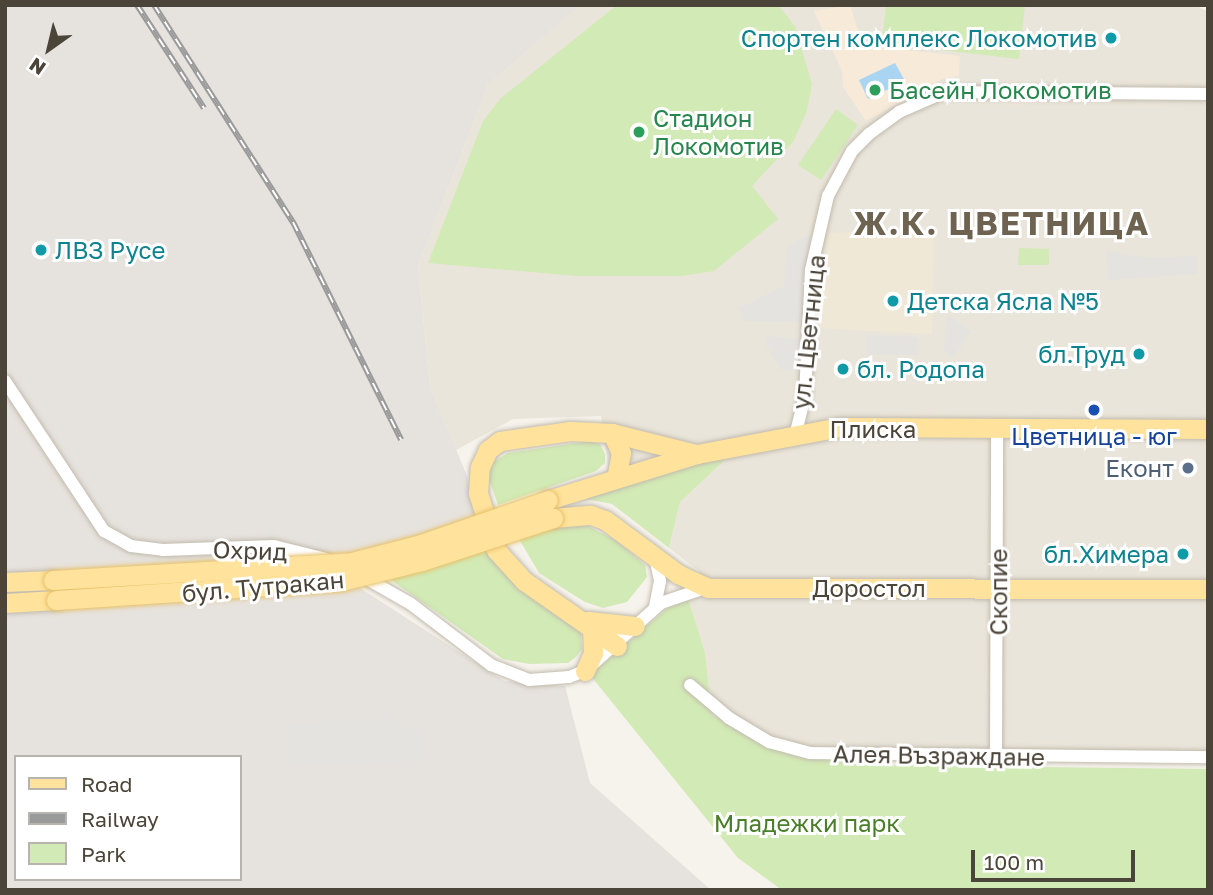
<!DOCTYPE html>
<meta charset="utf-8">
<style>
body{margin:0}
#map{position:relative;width:1213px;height:895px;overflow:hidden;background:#f6f3ec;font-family:"Golos Text",sans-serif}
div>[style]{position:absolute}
.residential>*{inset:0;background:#eae5da}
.commercial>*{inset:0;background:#f7ead8}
.industrial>*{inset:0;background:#e6e2dd}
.education>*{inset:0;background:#efe8d6}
.green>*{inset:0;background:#d2eab5}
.parking>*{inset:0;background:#e5e3e0}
.water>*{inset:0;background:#a9d4f2}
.roads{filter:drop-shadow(0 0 2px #c2bbae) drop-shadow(0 0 2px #c2bbae)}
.street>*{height:12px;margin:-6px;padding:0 6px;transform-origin:6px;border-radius:6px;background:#fff}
.primary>*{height:19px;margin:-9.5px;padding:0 9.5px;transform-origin:9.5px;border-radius:9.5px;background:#ffe39c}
.rail>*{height:6px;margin-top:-3px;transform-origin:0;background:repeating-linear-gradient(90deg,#fff 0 10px,#9a9a9a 0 20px);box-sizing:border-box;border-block:2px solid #9a9a9a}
.bridges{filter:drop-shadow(0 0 2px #e6c16a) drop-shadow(0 0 2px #e6c16a)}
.primary-bridge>*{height:19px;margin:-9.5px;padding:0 9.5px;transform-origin:9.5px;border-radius:9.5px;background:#ffe39c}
.dots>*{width:19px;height:19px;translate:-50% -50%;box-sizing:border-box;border:4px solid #fff;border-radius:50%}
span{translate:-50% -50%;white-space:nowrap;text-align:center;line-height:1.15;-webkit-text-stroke:6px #fff;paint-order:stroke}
.culture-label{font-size:24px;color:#0d838f}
.right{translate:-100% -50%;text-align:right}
.left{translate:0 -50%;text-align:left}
.leisure-label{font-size:24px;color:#27864d}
.street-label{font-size:24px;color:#4b4439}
.transit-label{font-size:24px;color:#164399}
.service-label{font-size:24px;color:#4e5e75}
.park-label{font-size:24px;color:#4a7f2a}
.district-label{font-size:32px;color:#6e6250;font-weight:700;letter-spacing:2px}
.frame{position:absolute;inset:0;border:7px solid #4b4439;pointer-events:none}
.legend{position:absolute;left:14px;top:755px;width:228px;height:126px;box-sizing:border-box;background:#fff;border:2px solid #b7b4b0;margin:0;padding:9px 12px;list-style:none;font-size:21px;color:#4b4439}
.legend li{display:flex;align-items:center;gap:14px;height:35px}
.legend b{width:35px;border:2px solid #b7b4b0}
.north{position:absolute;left:14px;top:14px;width:70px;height:70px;-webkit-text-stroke:5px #fff;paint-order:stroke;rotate:214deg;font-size:19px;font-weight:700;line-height:28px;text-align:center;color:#4b4439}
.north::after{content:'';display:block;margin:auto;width:24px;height:32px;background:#4b4439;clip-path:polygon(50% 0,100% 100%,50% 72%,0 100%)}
.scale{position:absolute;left:971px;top:850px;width:164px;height:32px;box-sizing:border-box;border:4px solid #4b4439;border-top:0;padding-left:9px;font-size:21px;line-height:24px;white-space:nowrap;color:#4b4439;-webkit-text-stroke:5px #fff;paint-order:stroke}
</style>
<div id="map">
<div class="residential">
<i style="clip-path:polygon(581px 5px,1195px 5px,1208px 12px,1208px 755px,767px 747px,712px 715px,705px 652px,686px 592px,700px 572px,669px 548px,680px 502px,726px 459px,610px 478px,601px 416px,513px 419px,456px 450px,430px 387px,418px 266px,488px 85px)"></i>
</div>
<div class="commercial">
<i style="clip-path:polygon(850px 5px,863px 45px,960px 56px,959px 76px,942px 79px,866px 121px,843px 87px,842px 71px,814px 11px)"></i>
</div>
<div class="industrial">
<i style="clip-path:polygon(evenodd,5px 5px,581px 5px,488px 85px,418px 266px,430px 387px,467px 476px,486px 542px,346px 579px,504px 681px,565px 686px,590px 783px,711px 890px,5px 890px,5px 5px,16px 757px,240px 757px,240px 879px,16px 879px,16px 757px)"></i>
</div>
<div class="education">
<i style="clip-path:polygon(934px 230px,932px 334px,817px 328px,819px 271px,828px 233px)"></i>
</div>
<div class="green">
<i style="clip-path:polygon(617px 5px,778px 5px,795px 26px,812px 84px,807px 111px,793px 142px,752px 186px,778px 219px,714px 271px,681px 276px,576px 276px,428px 263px,483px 121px,501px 98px)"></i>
<i style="clip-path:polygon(886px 5px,1025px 5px,1019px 59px,882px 43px)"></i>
<i style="clip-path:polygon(836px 109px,858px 125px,821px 180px,798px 165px)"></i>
<i style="clip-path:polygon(1019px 248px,1049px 249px,1049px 265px,1018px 265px)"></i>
<i style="clip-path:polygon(589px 441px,600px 444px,605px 454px,605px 463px,596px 471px,498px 505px,487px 474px,493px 462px,508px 453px)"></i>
<i style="clip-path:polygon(718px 456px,727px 458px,680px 502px,669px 548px,612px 504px,580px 498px)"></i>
<i style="clip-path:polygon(582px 523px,617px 541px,645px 565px,647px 577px,627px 602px,603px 608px,585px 602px,539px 573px,519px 539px,556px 526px)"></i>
<i style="clip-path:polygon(487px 545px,516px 587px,580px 625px,582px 649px,576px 657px,568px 663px,529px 664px,503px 659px,381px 573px)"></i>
<i style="clip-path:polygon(686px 592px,705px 652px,712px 715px,767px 747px,860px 765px,1208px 769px,1208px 890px,782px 890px,738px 858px,590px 675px)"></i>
</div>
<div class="parking">
<i style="clip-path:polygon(805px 236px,813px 237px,804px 322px,744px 321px,739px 308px,784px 286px,787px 248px)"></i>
<i style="clip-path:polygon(1107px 251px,1148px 258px,1197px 256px,1197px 274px,1108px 280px)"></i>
<i style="clip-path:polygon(947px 314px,971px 331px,953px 358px,944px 352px)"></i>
<i style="clip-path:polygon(866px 335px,919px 337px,919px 355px,866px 355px)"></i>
<i style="clip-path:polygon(766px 336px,801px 339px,797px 371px,780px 369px,765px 343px)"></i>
<i style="clip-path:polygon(394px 718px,421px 734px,428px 761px,289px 766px,286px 724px)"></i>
</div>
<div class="water">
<i style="clip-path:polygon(895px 63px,905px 81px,868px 99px,859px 80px)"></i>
</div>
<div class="roads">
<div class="street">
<i style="left:5px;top:381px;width:180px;rotate:56.6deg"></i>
<i style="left:104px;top:531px;width:31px;rotate:29deg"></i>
<i style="left:131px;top:546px;width:32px;rotate:7deg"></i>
<i style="left:163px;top:550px;width:111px;rotate:-2.1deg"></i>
<i style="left:274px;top:546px;width:54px;rotate:14deg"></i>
<i style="left:796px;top:432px;width:37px;rotate:-76deg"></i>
<i style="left:805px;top:396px;width:126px;rotate:-87.3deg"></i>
<i style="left:811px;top:270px;width:76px;rotate:-77.1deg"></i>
<i style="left:828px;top:196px;width:51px;rotate:-61.9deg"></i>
<i style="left:852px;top:151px;width:24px;rotate:-45deg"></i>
<i style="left:869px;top:134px;width:37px;rotate:-36deg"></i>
<i style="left:899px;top:112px;width:50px;rotate:-23.5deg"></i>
<i style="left:945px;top:92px;width:263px;rotate:0.4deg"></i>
<i style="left:655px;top:557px;width:25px;rotate:78deg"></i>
<i style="left:660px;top:581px;width:26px;rotate:101deg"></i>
<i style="left:362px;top:576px;width:56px;rotate:29.7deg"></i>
<i style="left:411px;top:604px;width:101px;rotate:37.3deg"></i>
<i style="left:491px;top:665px;width:41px;rotate:21.5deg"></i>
<i style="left:529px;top:680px;width:40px;rotate:-4.3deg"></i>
<i style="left:569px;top:677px;width:17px;rotate:-21deg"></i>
<i style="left:585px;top:671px;width:102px;rotate:-41.8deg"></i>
<i style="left:661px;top:603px;width:46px;rotate:-18.8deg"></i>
<i style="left:690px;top:685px;width:51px;rotate:40.2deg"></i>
<i style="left:729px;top:718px;width:47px;rotate:31deg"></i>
<i style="left:769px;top:742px;width:42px;rotate:15deg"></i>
<i style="left:810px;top:753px;width:398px;rotate:0.6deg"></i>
<i style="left:996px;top:757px;width:329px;rotate:-89.8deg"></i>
</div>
<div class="primary">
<i style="left:612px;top:433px;width:22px;rotate:66deg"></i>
<i style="left:621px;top:453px;width:25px;rotate:101deg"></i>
<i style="left:548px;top:500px;width:156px;rotate:-17.2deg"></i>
<i style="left:697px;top:454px;width:146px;rotate:-10.7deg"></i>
<i style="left:840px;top:427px;width:368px;rotate:0.3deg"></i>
<i style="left:553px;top:518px;width:38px;rotate:-5deg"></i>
<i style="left:591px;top:515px;width:15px;rotate:20deg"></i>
<i style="left:605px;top:520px;width:91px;rotate:36.5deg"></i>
<i style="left:678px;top:574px;width:33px;rotate:25deg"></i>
<i style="left:708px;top:588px;width:500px;rotate:0.11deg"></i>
<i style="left:5px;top:582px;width:48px;rotate:-2.4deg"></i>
<i style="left:5px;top:603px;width:51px;rotate:-3.4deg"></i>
<i style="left:588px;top:621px;width:47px;rotate:6.1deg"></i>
<i style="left:617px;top:646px;width:113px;rotate:-145deg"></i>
<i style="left:524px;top:581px;width:42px;rotate:-132.1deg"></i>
<i style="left:496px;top:550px;width:60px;rotate:-107.5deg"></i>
<i style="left:478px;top:493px;width:26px;rotate:-86deg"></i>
<i style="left:480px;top:467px;width:19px;rotate:-65deg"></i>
<i style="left:488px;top:450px;width:15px;rotate:-37deg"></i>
<i style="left:500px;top:441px;width:71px;rotate:-8.1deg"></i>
<i style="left:570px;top:431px;width:42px;rotate:2.7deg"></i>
<i style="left:612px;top:433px;width:87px;rotate:14deg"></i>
<i style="left:585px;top:671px;width:20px;rotate:-66deg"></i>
<i style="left:593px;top:653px;width:25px;rotate:-92deg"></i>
</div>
</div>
<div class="rail">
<i style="left:137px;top:5px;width:123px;rotate:57deg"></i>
<i style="left:154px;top:5px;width:258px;rotate:57.4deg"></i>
<i style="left:293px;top:222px;width:243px;rotate:63.6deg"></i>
</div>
<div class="bridges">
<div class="primary-bridge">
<i style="left:53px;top:580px;width:300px;rotate:-3.4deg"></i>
<i style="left:352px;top:562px;width:71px;rotate:-14.6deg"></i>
<i style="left:421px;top:544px;width:134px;rotate:-19.1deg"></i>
<i style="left:56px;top:600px;width:286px;rotate:-3.8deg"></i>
<i style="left:341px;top:581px;width:83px;rotate:-13.9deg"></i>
<i style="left:422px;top:561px;width:138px;rotate:-18.2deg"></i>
</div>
</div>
<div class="dots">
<i style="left:1111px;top:38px;background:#0f9aa8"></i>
<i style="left:875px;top:90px;background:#2e9e5b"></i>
<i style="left:639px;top:132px;background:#2e9e5b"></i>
<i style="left:41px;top:250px;background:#0f9aa8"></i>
<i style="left:893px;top:301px;background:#0f9aa8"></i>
<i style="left:1139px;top:354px;background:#0f9aa8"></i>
<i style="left:843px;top:369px;background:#0f9aa8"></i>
<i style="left:1094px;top:410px;background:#1a4fb4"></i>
<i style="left:1188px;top:468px;background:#5c6f8a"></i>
<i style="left:1183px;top:554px;background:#0f9aa8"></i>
</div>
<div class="culture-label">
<span class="right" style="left:1097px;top:38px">Спортен комплекс Локомотив</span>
<span class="left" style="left:55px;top:250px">ЛВЗ Русе</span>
<span class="left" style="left:907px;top:301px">Детска Ясла №5</span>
<span class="right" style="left:1125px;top:354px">бл.Труд</span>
<span class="left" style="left:857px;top:369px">бл. Родопа</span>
<span class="right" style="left:1169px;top:554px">бл.Химера</span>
</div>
<div class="leisure-label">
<span class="left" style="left:889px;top:90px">Басейн Локомотив</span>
<span class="left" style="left:653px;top:132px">Стадион<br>Локомотив</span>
</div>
<div class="street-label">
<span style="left:808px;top:332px;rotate:-84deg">ул. Цветница</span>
<span style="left:873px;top:429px">Плиска</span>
<span style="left:250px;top:550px;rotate:2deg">Охрид</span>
<span style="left:263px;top:586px;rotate:-5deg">бул. Тутракан</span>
<span style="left:869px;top:588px">Доростол</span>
<span style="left:998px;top:592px;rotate:-90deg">Скопие</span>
<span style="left:939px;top:755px;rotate:1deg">Алея Възраждане</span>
</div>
<div class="transit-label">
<span style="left:1094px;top:436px">Цветница - юг</span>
</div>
<div class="service-label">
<span class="right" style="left:1174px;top:468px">Еконт</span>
</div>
<div class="park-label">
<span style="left:807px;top:823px">Младежки парк</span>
</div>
<div class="district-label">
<span style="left:1002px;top:223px">Ж.К. ЦВЕТНИЦА</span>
</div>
<div class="frame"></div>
<ul class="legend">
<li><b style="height:9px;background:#ffe39c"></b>Road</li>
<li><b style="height:9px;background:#9a9a9a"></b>Railway</li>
<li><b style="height:19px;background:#d2eab5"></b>Park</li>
</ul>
<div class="north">N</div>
<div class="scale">100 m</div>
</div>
